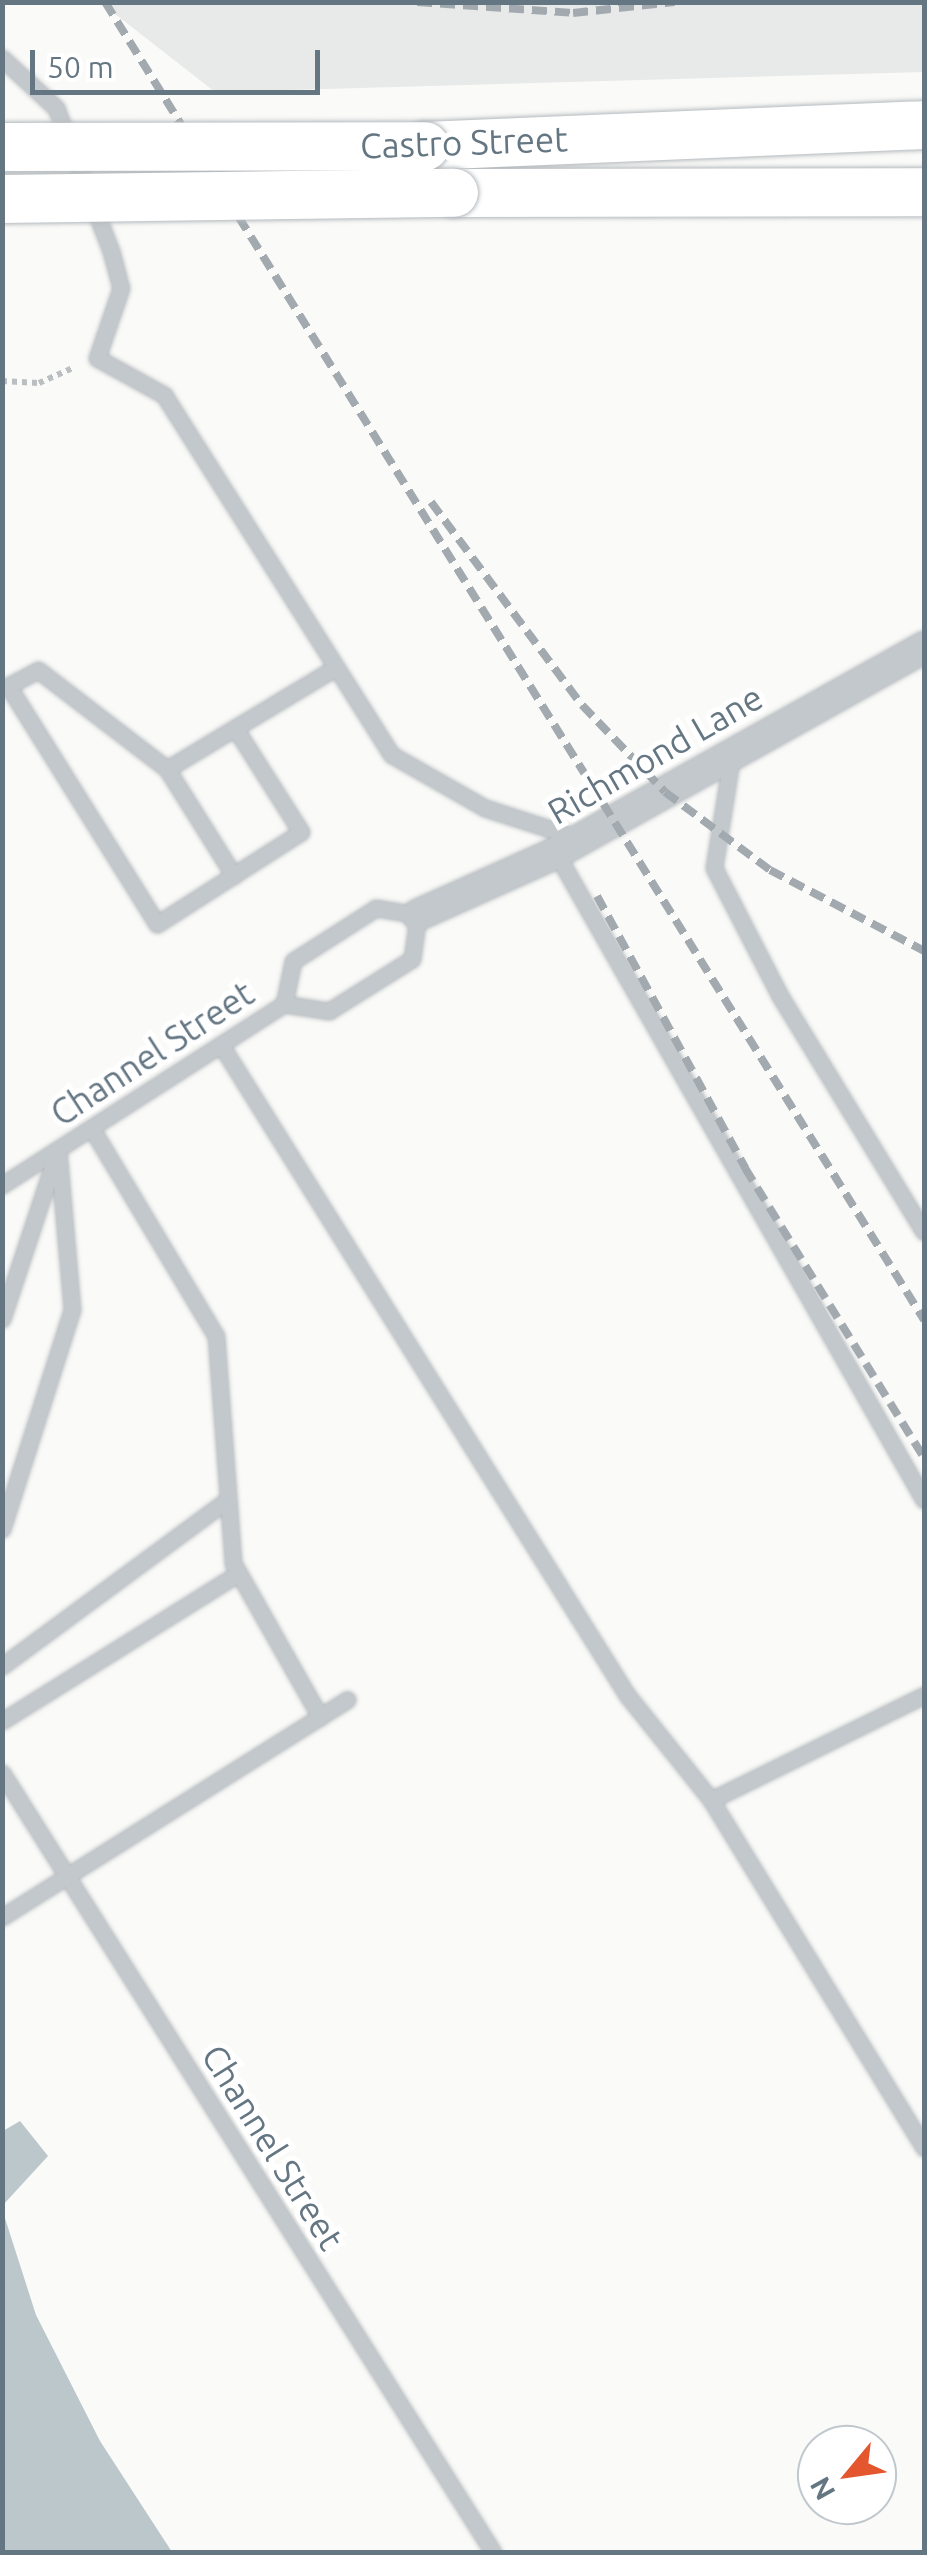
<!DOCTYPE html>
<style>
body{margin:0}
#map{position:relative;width:927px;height:2555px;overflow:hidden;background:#fafaf8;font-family:Ubuntu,sans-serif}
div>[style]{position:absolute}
.built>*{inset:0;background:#e8e9e9}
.water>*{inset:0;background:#bbc7cb}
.path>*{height:6px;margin-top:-3px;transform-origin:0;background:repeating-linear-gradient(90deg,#bbbfc2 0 5px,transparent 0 10px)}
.roads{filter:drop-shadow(0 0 2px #b5babe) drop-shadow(0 0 2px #b5babe)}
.service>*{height:15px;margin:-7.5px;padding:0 7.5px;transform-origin:7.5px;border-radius:7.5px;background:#c3c8cc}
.minor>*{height:30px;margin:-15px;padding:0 15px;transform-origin:15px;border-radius:15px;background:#c3c8cc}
.primary>*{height:48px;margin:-24px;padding:0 24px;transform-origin:24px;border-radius:24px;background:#fff}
.rail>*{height:8px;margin-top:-4px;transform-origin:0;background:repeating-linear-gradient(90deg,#a2aab0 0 15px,transparent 0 23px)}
.bridges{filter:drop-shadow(0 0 2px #b5babe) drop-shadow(0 0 2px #b5babe)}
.primary-bridge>*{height:48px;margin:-24px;padding:0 24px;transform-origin:24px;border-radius:24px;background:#fff}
span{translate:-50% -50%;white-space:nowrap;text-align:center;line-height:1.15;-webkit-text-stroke:10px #fff;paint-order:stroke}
.street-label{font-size:35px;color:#657683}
.frame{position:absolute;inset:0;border:5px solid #657683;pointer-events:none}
.north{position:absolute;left:797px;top:2425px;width:100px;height:100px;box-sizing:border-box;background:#fff;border:2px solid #c1c8cd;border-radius:50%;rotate:241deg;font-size:28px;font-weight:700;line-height:40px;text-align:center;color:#657683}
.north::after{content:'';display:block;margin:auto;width:35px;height:45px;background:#e4572e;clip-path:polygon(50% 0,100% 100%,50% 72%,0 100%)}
.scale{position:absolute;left:30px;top:50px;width:290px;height:45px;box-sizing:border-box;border:5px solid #657683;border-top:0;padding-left:12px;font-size:30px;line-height:35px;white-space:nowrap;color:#657683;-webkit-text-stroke:8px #fff;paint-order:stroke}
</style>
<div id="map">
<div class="built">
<i style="clip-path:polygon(101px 3px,924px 3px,924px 72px,215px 92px)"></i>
</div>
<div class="water">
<i style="clip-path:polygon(20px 2121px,48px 2156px,3px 2205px,3px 2131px)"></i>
<i style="clip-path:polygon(3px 2212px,36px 2315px,100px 2441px,172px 2552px,3px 2552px)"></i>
</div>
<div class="path">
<i style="left:2px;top:381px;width:37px;rotate:3deg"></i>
<i style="left:39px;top:383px;width:37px;rotate:-24deg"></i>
</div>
<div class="roads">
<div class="service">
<i style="left:2px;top:58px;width:74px;rotate:42.8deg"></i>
<i style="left:56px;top:108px;width:153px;rotate:69deg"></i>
<i style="left:111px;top:251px;width:38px;rotate:75deg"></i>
<i style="left:121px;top:288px;width:74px;rotate:108.9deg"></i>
<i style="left:97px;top:358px;width:77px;rotate:28.9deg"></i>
<i style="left:164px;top:395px;width:426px;rotate:57.7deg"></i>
<i style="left:392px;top:755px;width:107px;rotate:29.7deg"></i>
<i style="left:485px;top:808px;width:98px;rotate:17.9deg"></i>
<i style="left:235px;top:728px;width:123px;rotate:57.6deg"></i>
<i style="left:301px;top:832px;width:171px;rotate:147.4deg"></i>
<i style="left:157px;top:924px;width:281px;rotate:-122deg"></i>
<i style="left:8px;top:686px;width:34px;rotate:-28deg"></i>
<i style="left:38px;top:670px;width:163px;rotate:37.5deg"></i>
<i style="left:167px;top:769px;width:79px;rotate:-31.1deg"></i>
<i style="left:235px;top:728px;width:114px;rotate:-31deg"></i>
<i style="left:732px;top:755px;width:114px;rotate:99.1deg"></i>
<i style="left:714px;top:868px;width:144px;rotate:62.7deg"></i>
<i style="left:780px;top:996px;width:276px;rotate:58.6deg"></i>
<i style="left:167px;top:769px;width:126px;rotate:57.9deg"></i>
<i style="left:556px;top:853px;width:744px;rotate:60.37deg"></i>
<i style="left:221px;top:1045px;width:766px;rotate:58.01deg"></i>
<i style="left:627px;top:1695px;width:134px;rotate:51.3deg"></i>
<i style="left:711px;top:1800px;width:237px;rotate:-26.2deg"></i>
<i style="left:92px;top:1129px;width:241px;rotate:59.1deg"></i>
<i style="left:216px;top:1336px;width:228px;rotate:85.7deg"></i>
<i style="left:233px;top:1563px;width:177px;rotate:60.5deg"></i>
<i style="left:2px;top:1185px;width:335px;rotate:-32.7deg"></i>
<i style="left:284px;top:1004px;width:46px;rotate:8.8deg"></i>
<i style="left:329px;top:1011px;width:98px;rotate:-32.1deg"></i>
<i style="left:412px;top:959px;width:44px;rotate:-82.2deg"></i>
<i style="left:418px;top:915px;width:43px;rotate:-170.5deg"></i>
<i style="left:376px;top:908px;width:98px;rotate:147.4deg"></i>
<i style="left:293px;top:961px;width:44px;rotate:101.8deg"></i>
<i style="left:2px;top:1319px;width:169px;rotate:-71.7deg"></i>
<i style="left:2px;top:1529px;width:231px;rotate:-72.3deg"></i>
<i style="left:72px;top:1309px;width:160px;rotate:-95deg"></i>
<i style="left:2px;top:1666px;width:275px;rotate:-36.4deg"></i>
<i style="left:2px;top:1721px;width:279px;rotate:-32deg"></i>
<i style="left:2px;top:1773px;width:921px;rotate:57.78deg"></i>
<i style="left:711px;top:1800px;width:408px;rotate:58.5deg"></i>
<i style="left:2px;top:1917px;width:408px;rotate:-32.2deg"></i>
</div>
<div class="minor">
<i style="left:418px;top:915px;width:151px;rotate:-24.2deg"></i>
<i style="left:556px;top:853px;width:422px;rotate:-29.2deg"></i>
</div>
<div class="primary">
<i style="left:425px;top:146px;width:499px;rotate:-2.4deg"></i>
<i style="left:454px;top:193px;width:470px;rotate:-0.1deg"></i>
</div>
</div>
<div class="rail">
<i style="left:105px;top:2px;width:1552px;rotate:58.14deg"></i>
<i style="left:417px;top:2px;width:156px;rotate:4deg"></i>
<i style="left:573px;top:13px;width:102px;rotate:-6.2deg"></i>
<i style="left:431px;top:502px;width:253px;rotate:53.4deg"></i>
<i style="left:582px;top:705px;width:120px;rotate:46.3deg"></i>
<i style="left:665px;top:792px;width:131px;rotate:36.6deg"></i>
<i style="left:770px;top:870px;width:174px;rotate:27.7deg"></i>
<i style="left:597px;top:896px;width:310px;rotate:61.4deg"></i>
<i style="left:745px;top:1168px;width:341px;rotate:58.3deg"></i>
</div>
<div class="bridges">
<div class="primary-bridge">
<i style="left:2px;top:147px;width:423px;rotate:-0.1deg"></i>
<i style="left:2px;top:199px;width:452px;rotate:-0.8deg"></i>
</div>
</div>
<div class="street-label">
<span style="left:464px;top:142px;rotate:-2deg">Castro Street</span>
<span style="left:655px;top:754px;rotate:-30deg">Richmond Lane</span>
<span style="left:152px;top:1053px;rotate:-33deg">Channel Street</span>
<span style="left:273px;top:2147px;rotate:58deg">Channel Street</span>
</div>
<div class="frame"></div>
<div class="north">N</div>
<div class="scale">50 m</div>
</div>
